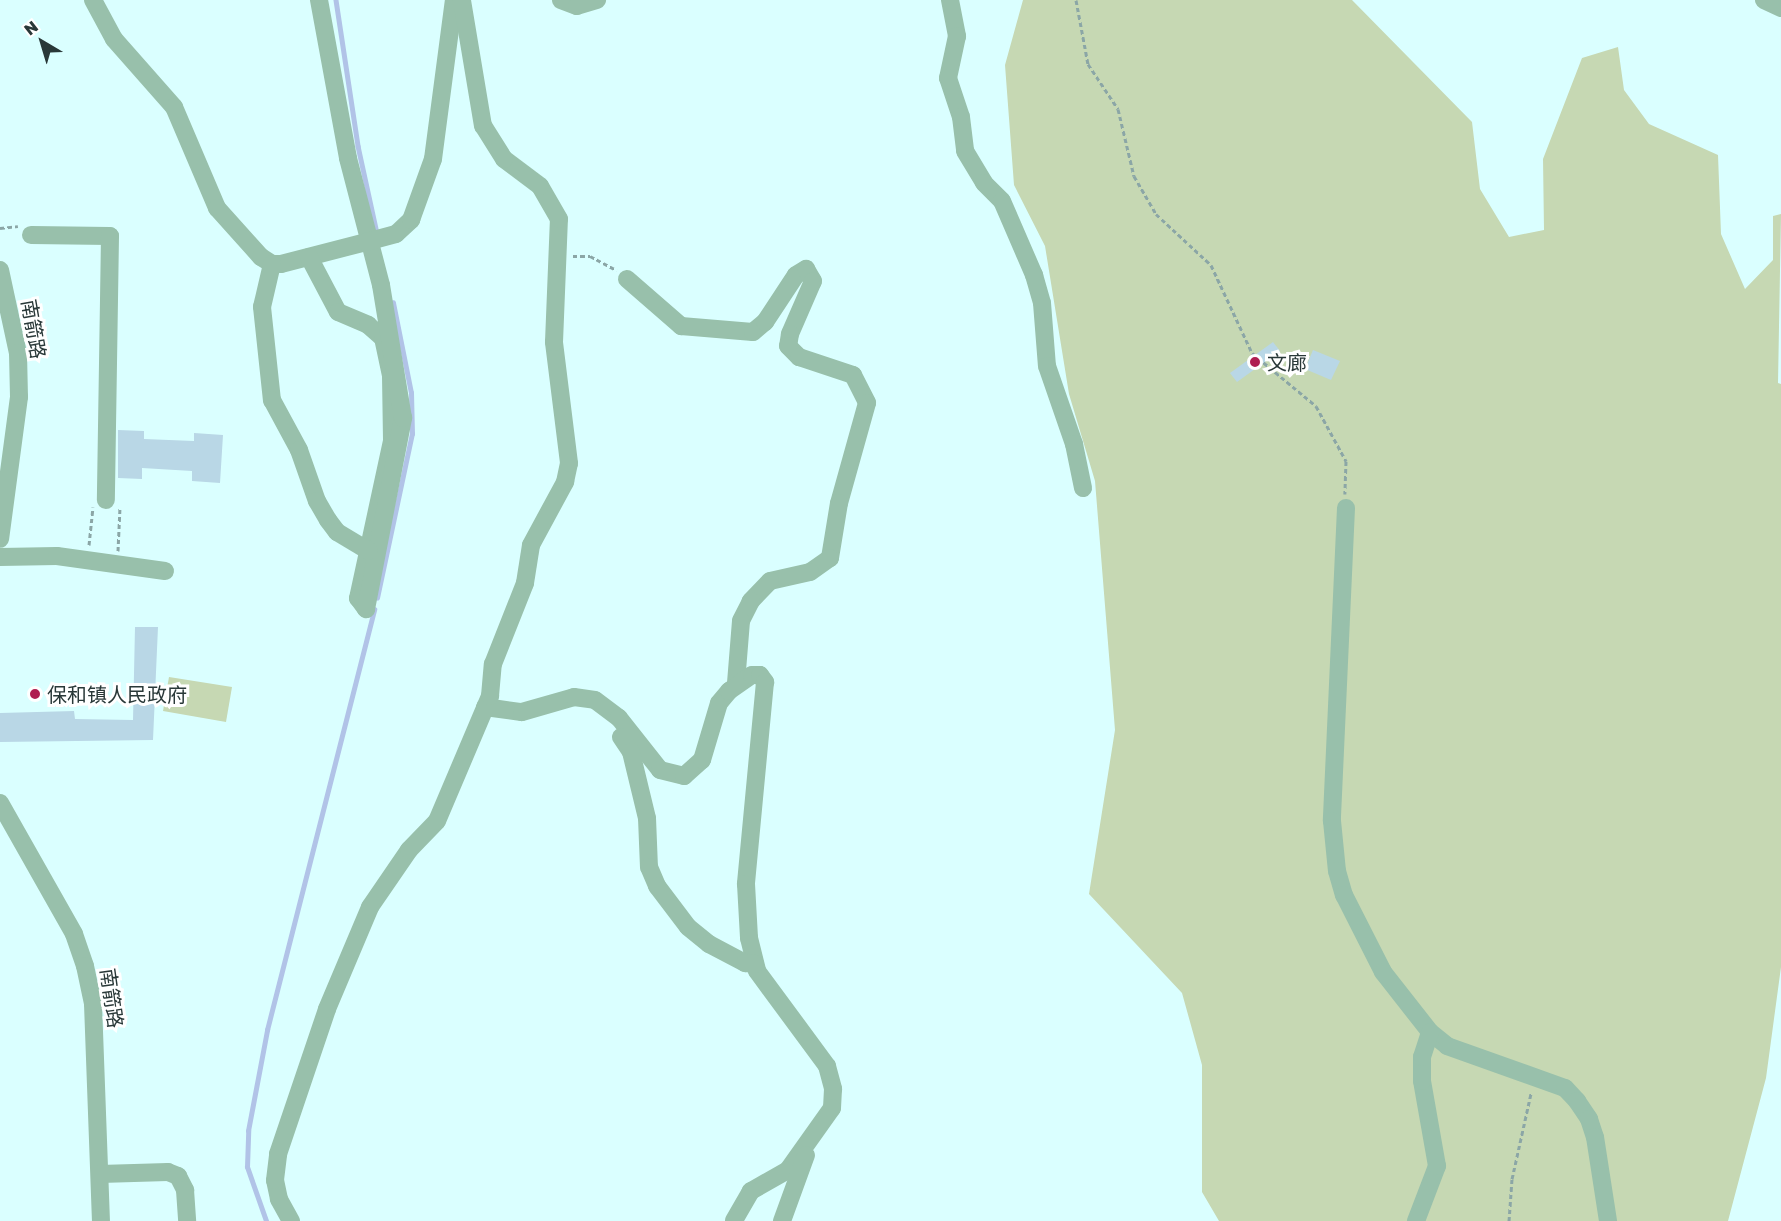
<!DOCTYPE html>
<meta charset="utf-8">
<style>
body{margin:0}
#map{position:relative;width:1781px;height:1221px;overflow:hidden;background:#daffff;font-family:"Golos Text","Noto Sans SC",sans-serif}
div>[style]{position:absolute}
.green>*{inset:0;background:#c6d8b3}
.stream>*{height:4.5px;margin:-2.25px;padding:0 2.25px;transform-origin:2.25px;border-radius:2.25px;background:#b1c3e7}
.building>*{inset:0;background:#b9d7e6}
.path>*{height:3px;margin-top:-1.5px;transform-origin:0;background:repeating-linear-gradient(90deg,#8ba6a6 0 4.5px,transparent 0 7.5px)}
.minor>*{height:18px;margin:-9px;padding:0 9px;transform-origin:9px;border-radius:9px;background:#98c0ab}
.minor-bridge>*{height:18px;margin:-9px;padding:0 9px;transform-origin:9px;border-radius:9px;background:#98c0ab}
.dots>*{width:16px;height:16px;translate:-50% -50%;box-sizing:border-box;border:3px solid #fff;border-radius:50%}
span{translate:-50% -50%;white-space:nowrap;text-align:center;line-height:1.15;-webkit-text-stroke:6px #fff;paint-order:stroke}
.street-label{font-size:20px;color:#293838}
.poi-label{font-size:20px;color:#293838}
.left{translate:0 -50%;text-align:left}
.north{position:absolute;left:12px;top:12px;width:60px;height:60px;-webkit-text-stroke:4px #fff;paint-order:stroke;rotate:322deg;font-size:16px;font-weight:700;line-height:24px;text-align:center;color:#293838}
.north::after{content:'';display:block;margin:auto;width:21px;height:27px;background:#293838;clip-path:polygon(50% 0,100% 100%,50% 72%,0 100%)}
</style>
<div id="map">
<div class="green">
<i style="clip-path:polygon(1023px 0,1352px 0,1472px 122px,1480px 189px,1509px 237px,1544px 230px,1543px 159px,1582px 58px,1618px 47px,1624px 90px,1649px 124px,1718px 155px,1721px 234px,1745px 289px,1773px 260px,1773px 216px,1781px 214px,1778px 383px,1781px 384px,1781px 967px,1766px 1078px,1728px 1221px,1219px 1221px,1202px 1192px,1202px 1065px,1182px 993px,1089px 894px,1115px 730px,1095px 481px,1069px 394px,1045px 246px,1014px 185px,1005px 65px)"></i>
<i style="clip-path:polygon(169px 677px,232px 687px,226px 722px,163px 711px)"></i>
</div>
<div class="stream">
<i style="left:336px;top:0;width:148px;rotate:81.4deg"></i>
<i style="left:358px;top:146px;width:89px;rotate:77.7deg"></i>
<i style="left:377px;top:598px;width:168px;rotate:-78deg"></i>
<i style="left:412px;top:434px;width:41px;rotate:-91.4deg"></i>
<i style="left:411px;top:393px;width:92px;rotate:-101.3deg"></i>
<i style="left:266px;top:1221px;width:57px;rotate:-109.4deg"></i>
<i style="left:247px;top:1167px;width:36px;rotate:-88deg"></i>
<i style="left:248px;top:1131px;width:103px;rotate:-79.3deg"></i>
<i style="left:267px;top:1030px;width:434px;rotate:-75.7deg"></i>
</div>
<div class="building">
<i style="clip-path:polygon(1273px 342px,1280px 351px,1237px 382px,1230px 373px)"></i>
<i style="clip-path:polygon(1313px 350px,1340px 361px,1331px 380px,1305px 369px)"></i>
<i style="clip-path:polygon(118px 430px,144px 431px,144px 439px,194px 441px,194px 433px,223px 435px,220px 483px,192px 481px,192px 471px,142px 468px,142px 479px,118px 478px)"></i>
<i style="clip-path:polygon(135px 627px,158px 627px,153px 740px,0 742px,0 713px,74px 711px,75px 719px,133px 720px)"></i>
</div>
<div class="path">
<i style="left:1076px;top:0;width:65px;rotate:79.4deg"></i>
<i style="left:1088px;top:64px;width:54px;rotate:56.3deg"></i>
<i style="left:1118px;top:109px;width:69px;rotate:76.6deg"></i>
<i style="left:1134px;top:176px;width:44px;rotate:59.9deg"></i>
<i style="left:1156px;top:214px;width:75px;rotate:42.8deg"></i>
<i style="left:1211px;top:265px;width:97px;rotate:65deg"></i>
<i style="left:1252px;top:353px;width:83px;rotate:39.6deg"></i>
<i style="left:1316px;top:406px;width:63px;rotate:61.4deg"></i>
<i style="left:1346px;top:461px;width:33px;rotate:92deg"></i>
<i style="left:0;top:228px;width:18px;rotate:-6deg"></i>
<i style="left:573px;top:256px;width:17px"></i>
<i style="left:590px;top:256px;width:30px;rotate:28deg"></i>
<i style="left:89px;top:545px;width:38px;rotate:-84deg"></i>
<i style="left:118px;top:551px;width:44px;rotate:-87.4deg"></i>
<i style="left:1509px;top:1221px;width:42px;rotate:-85.9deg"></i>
<i style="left:1512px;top:1179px;width:88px;rotate:-77.5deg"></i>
</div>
<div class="minor">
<i style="left:93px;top:0;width:44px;rotate:61.7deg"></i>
<i style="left:114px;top:39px;width:91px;rotate:48.6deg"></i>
<i style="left:174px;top:107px;width:110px;rotate:66.9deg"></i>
<i style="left:217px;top:208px;width:66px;rotate:48.1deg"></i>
<i style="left:261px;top:257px;width:13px;rotate:32deg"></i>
<i style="left:272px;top:264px;width:9px"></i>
<i style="left:281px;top:264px;width:88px;rotate:-14.5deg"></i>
<i style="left:561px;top:0;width:17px;rotate:21deg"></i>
<i style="left:577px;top:6px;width:21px;rotate:-17deg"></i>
<i style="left:950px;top:0;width:37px;rotate:79deg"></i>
<i style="left:957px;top:36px;width:43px;rotate:102.1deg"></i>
<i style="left:948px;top:78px;width:41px;rotate:71.6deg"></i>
<i style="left:961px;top:117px;width:34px;rotate:83deg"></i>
<i style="left:965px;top:151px;width:37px;rotate:59deg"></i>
<i style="left:984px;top:183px;width:25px;rotate:45deg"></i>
<i style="left:1002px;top:201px;width:81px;rotate:66.6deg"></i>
<i style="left:1034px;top:275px;width:29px;rotate:74deg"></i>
<i style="left:1042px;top:303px;width:63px;rotate:85.5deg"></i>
<i style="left:1047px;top:366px;width:83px;rotate:70.9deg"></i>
<i style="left:1074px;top:444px;width:45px;rotate:78.4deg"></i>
<i style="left:1764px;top:0;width:19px;rotate:25deg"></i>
<i style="left:396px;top:234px;width:21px;rotate:-43deg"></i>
<i style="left:411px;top:220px;width:65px;rotate:-70.2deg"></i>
<i style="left:433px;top:159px;width:160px;rotate:-82.5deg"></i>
<i style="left:31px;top:235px;width:79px;rotate:0.7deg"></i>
<i style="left:110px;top:236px;width:264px;rotate:90.9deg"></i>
<i style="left:309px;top:257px;width:62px;rotate:62.2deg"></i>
<i style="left:338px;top:312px;width:33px;rotate:23deg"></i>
<i style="left:368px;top:325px;width:20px;rotate:41deg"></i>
<i style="left:383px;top:338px;width:39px;rotate:78deg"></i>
<i style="left:391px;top:376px;width:65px;rotate:89.1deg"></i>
<i style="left:392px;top:441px;width:161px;rotate:102.2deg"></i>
<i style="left:358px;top:598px;width:14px;rotate:54deg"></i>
<i style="left:366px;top:609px;width:195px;rotate:-79deg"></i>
<i style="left:403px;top:418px;width:135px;rotate:-99.4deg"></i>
<i style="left:381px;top:285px;width:131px;rotate:-104.6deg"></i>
<i style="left:348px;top:158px;width:161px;rotate:-100.4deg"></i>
<i style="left:272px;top:264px;width:44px;rotate:103.1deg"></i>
<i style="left:262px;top:307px;width:94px;rotate:83.9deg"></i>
<i style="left:272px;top:400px;width:57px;rotate:61.6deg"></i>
<i style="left:299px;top:450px;width:54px;rotate:70.6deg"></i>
<i style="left:317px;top:501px;width:22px;rotate:60deg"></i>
<i style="left:328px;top:520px;width:15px;rotate:53deg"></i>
<i style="left:337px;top:532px;width:37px;rotate:31deg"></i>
<i style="left:0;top:270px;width:85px;rotate:77.8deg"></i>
<i style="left:18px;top:353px;width:44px;rotate:88.7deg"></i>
<i style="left:19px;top:397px;width:143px;rotate:97.6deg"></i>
<i style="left:627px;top:279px;width:72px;rotate:41deg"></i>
<i style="left:681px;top:326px;width:72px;rotate:4.8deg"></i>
<i style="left:753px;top:332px;width:16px;rotate:-40deg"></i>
<i style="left:765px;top:322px;width:56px;rotate:-56.6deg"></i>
<i style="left:796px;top:275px;width:12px;rotate:-31deg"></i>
<i style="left:806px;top:269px;width:14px;rotate:60deg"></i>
<i style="left:813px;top:281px;width:58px;rotate:113.5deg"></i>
<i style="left:790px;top:334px;width:12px;rotate:99deg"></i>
<i style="left:788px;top:346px;width:16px;rotate:45deg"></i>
<i style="left:799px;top:357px;width:57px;rotate:18.4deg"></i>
<i style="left:853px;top:375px;width:31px;rotate:63deg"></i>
<i style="left:867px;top:403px;width:104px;rotate:105.6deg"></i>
<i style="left:839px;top:503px;width:56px;rotate:99.3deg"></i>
<i style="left:830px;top:558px;width:24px;rotate:145deg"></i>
<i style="left:810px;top:572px;width:41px;rotate:167.3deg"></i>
<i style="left:770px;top:581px;width:28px;rotate:134deg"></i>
<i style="left:751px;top:601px;width:22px;rotate:117deg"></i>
<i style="left:741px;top:621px;width:62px;rotate:94.6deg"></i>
<i style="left:1346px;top:508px;width:313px;rotate:92.6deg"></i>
<i style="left:1332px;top:821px;width:50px;rotate:84.3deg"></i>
<i style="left:1337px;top:871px;width:25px;rotate:74deg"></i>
<i style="left:1344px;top:895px;width:86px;rotate:63.1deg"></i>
<i style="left:1383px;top:972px;width:76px;rotate:51.9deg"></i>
<i style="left:1430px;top:1032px;width:22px;rotate:39deg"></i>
<i style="left:1447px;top:1046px;width:125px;rotate:19.6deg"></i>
<i style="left:1565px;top:1088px;width:18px;rotate:47deg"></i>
<i style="left:1577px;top:1101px;width:22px;rotate:56deg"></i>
<i style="left:1589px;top:1119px;width:19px;rotate:72deg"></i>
<i style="left:1595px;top:1137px;width:85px;rotate:81.2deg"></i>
<i style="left:0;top:557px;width:57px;rotate:-1deg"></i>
<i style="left:57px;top:556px;width:109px;rotate:7.9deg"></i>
<i style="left:485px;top:707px;width:37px;rotate:8deg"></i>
<i style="left:522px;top:712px;width:54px;rotate:-16.1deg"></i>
<i style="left:574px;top:697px;width:21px;rotate:8deg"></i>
<i style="left:595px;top:700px;width:30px;rotate:37deg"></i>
<i style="left:619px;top:718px;width:66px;rotate:51.7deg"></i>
<i style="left:660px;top:770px;width:25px;rotate:14deg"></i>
<i style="left:684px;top:776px;width:24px;rotate:-42deg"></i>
<i style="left:702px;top:760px;width:59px;rotate:-73.4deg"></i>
<i style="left:719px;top:703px;width:16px;rotate:-50deg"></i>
<i style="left:729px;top:691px;width:28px;rotate:-35deg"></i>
<i style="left:752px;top:675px;width:8px"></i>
<i style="left:760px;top:675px;width:9px;rotate:54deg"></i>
<i style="left:765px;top:682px;width:203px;rotate:95.4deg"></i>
<i style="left:746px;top:884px;width:54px;rotate:86.8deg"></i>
<i style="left:749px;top:938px;width:34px;rotate:76deg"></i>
<i style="left:757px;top:971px;width:118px;rotate:53.6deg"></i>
<i style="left:827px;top:1066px;width:24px;rotate:75deg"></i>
<i style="left:833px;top:1089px;width:19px;rotate:93deg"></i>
<i style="left:832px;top:1108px;width:76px;rotate:125.4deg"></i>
<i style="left:788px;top:1170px;width:43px;rotate:150.4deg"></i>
<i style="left:751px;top:1191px;width:34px;rotate:120deg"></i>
<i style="left:621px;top:737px;width:18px;rotate:56deg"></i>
<i style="left:631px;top:752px;width:68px;rotate:76.4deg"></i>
<i style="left:647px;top:818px;width:49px;rotate:87.7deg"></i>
<i style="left:649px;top:867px;width:21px;rotate:67deg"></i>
<i style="left:657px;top:886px;width:51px;rotate:52.9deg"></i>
<i style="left:688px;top:927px;width:27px;rotate:39deg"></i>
<i style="left:709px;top:944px;width:41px;rotate:27.8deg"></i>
<i style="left:745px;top:963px;width:10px;rotate:6deg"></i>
<i style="left:0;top:803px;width:150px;rotate:60.5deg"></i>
<i style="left:74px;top:934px;width:34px;rotate:71deg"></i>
<i style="left:85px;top:966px;width:39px;rotate:78deg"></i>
<i style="left:93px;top:1004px;width:217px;rotate:87.9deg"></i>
<i style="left:100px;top:1174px;width:68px;rotate:-1.7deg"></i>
<i style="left:168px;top:1172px;width:11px;rotate:22deg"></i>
<i style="left:178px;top:1176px;width:16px;rotate:63deg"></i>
<i style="left:185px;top:1190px;width:31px;rotate:86deg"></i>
<i style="left:291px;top:1221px;width:25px;rotate:-119deg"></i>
<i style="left:279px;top:1199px;width:19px;rotate:-102deg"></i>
<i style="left:275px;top:1180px;width:26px;rotate:-83deg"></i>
<i style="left:278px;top:1154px;width:153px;rotate:-71.3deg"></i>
<i style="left:327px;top:1009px;width:111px;rotate:-67.1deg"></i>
<i style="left:370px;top:907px;width:69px;rotate:-55.6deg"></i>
<i style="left:409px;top:850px;width:40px;rotate:-46deg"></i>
<i style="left:437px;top:821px;width:136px;rotate:-67deg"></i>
<i style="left:490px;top:696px;width:32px;rotate:-85deg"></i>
<i style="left:493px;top:664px;width:87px;rotate:-68.4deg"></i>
<i style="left:525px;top:583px;width:38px;rotate:-81deg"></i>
<i style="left:531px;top:545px;width:72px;rotate:-61.6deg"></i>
<i style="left:565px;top:482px;width:19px;rotate:-78deg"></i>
<i style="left:569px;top:463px;width:122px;rotate:-97.1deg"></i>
<i style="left:554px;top:342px;width:123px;rotate:-87.7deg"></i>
<i style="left:559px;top:219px;width:38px;rotate:-120deg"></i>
<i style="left:540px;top:186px;width:45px;rotate:-143.1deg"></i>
<i style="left:504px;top:159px;width:39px;rotate:-122deg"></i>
<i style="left:483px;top:126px;width:128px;rotate:-99.5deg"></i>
<i style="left:782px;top:1221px;width:70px;rotate:-70deg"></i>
<i style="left:1416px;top:1221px;width:59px;rotate:-69.1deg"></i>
<i style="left:1437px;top:1166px;width:86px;rotate:-100deg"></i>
<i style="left:1422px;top:1081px;width:24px;rotate:-90deg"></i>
<i style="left:1422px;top:1057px;width:26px;rotate:-72deg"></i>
</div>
<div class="minor-bridge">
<i style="left:366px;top:242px;width:31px;rotate:-15deg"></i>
</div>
<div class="dots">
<i style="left:1255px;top:362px;background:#af1e51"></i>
<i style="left:35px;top:694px;background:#af1e51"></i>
</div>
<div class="street-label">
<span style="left:34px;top:329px;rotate:80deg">南箭路</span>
<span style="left:112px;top:998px;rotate:82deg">南箭路</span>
</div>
<div class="poi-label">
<span class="left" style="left:1267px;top:362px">文廊</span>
<span class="left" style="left:47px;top:694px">保和镇人民政府</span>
</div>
<div class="north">N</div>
</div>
